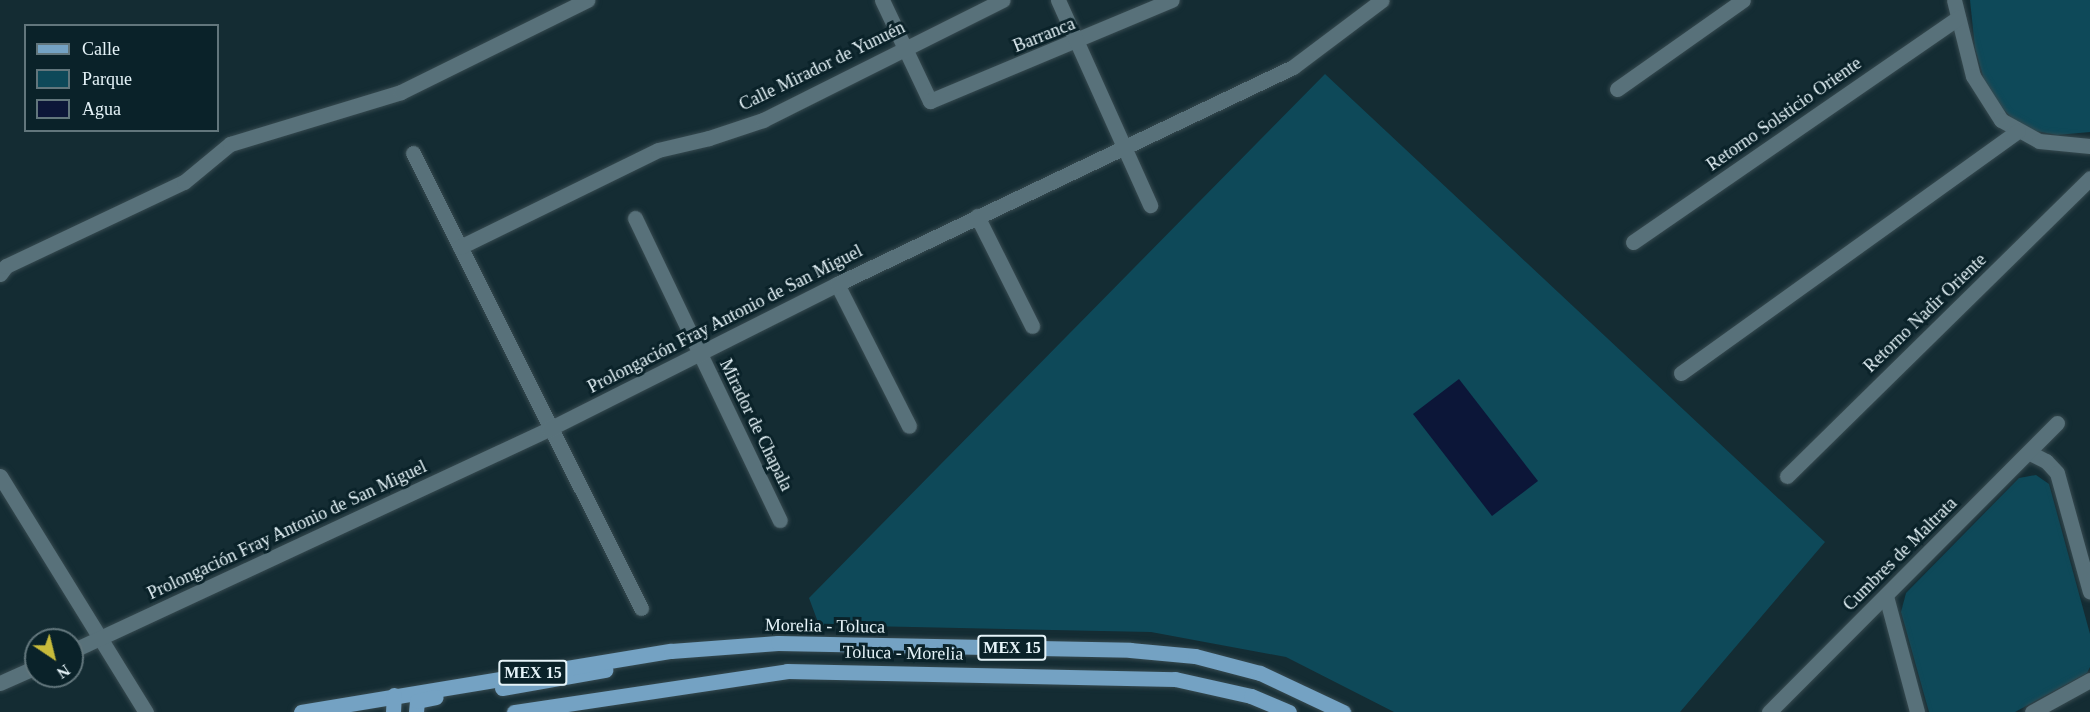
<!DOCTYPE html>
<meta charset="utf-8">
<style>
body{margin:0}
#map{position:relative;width:2090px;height:712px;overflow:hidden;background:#142c33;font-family:"Times New Roman",serif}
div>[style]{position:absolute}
.green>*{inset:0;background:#0e4959}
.water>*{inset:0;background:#0c1638}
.roads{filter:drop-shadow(0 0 2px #374a50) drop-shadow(0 0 2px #374a50)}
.minor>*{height:15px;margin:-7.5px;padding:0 7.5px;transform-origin:7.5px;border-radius:7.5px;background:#58717a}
.tertiary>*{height:15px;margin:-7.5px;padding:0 7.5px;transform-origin:7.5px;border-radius:7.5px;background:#58717a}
.primary>*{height:15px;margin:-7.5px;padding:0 7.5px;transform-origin:7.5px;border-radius:7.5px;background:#74a2c3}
span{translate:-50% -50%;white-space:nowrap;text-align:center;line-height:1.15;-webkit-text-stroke:6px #0a2229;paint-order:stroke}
.shield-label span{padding:2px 4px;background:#0a2229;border:2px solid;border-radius:4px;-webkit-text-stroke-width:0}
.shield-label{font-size:16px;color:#e5f3f8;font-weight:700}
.street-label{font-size:18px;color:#e5f3f8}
.legend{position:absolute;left:24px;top:24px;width:195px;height:108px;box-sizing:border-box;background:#0a2229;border:2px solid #62767c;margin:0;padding:8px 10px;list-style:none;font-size:18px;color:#e5f3f8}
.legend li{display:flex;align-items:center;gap:12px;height:30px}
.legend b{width:30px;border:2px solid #62767c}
.north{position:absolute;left:24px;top:628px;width:60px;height:60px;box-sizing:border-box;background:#0a2229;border:2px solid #62767c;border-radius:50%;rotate:145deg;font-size:16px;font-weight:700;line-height:24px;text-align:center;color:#e5f3f8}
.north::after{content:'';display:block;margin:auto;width:21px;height:27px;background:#c8bb3b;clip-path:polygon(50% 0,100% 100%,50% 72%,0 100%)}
</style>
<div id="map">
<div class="green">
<i style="clip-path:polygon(1970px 0,2090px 0,2090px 132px,2057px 135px,2036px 131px,2015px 121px,1998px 104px,1985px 83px,1975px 48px)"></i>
<i style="clip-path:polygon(1325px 74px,1825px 542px,1680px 712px,1394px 712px,1286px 657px,1151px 632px,819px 625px,809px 598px)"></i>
<i style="clip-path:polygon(2036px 475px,2049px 484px,2090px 634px,2090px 667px,2087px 673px,2015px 712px,1929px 712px,1901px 612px,1906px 593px,2019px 478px)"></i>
</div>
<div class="water">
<i style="clip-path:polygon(1459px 379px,1538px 481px,1492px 516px,1413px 414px)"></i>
</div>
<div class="roads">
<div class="minor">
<i style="left:882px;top:0;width:112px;rotate:64.6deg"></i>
<i style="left:930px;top:101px;width:262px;rotate:-22.7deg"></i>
<i style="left:1058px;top:0;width:225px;rotate:65.8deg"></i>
<i style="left:1954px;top:0;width:78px;rotate:76deg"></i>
<i style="left:1973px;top:76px;width:52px;rotate:57.5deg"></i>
<i style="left:2001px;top:120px;width:43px;rotate:28.9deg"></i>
<i style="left:2039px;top:141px;width:51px;rotate:5.6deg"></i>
<i style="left:1617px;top:89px;width:154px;rotate:-35.2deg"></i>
<i style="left:413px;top:153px;width:509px;rotate:63.38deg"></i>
<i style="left:977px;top:216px;width:123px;rotate:63.4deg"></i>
<i style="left:635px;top:218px;width:335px;rotate:64.4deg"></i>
<i style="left:1633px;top:242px;width:395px;rotate:-34.6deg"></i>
<i style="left:460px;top:247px;width:220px;rotate:-26.1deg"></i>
<i style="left:658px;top:150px;width:52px;rotate:-13.2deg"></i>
<i style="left:709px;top:138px;width:57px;rotate:-18.4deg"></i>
<i style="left:763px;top:120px;width:268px;rotate:-26.6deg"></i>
<i style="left:0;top:274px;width:10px;rotate:-53deg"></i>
<i style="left:6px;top:266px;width:197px;rotate:-25.3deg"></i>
<i style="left:184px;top:182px;width:60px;rotate:-39.6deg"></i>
<i style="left:230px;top:144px;width:179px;rotate:-16.9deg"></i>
<i style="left:401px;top:92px;width:208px;rotate:-26.3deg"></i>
<i style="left:837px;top:284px;width:159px;rotate:63.1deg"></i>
<i style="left:1681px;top:373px;width:415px;rotate:-35.7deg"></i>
<i style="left:2030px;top:453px;width:18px;rotate:27deg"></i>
<i style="left:2046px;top:461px;width:16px;rotate:47deg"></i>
<i style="left:2057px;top:473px;width:123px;rotate:74.5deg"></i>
<i style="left:0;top:476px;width:278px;rotate:58.3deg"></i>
<i style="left:1787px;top:476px;width:425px;rotate:-44.5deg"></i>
<i style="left:1886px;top:596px;width:120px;rotate:75deg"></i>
<i style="left:1769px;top:712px;width:408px;rotate:-45.1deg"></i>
<i style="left:2032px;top:712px;width:66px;rotate:-28.9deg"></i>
</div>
<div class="tertiary">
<i style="left:72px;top:651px;width:526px;rotate:-24.96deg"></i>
<i style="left:549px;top:429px;width:322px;rotate:-26.7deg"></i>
<i style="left:837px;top:284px;width:505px;rotate:-25.45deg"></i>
<i style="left:1293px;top:67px;width:111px;rotate:-37deg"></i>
<i style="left:0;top:683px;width:39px;rotate:-24deg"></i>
</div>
<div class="primary">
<i style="left:502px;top:688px;width:105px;rotate:-9.9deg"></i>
<i style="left:301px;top:712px;width:375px;rotate:-9.4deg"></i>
<i style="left:671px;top:651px;width:107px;rotate:-4.3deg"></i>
<i style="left:778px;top:643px;width:352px;rotate:1.1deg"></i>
<i style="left:1130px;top:650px;width:65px;rotate:5.3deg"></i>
<i style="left:1195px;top:656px;width:67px;rotate:14.7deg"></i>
<i style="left:1260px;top:673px;width:92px;rotate:25.2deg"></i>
<i style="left:393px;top:712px;width:17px;rotate:-87deg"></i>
<i style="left:416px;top:712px;width:11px;rotate:-85deg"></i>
<i style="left:417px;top:701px;width:19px;rotate:-12deg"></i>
<i style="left:514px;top:712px;width:276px;rotate:-8.5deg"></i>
<i style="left:787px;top:671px;width:388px;rotate:1.2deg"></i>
<i style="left:1175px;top:679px;width:78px;rotate:12.6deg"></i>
<i style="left:1251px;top:696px;width:41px;rotate:22.8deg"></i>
</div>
</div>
<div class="shield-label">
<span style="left:1012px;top:648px">MEX 15</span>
<span style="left:533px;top:673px">MEX 15</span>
</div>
<div class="street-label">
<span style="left:1044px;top:35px;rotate:-22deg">Barranca</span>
<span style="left:822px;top:66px;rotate:-26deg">Calle Mirador de Yunuén</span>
<span style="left:1784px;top:114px;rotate:-35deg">Retorno Solsticio Oriente</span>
<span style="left:1925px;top:313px;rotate:-44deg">Retorno Nadir Oriente</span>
<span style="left:725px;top:319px;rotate:-27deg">Prolongación Fray Antonio de San Miguel</span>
<span style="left:756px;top:425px;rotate:64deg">Mirador de Chapala</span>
<span style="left:287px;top:530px;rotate:-25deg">Prolongación Fray Antonio de San Miguel</span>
<span style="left:1900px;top:554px;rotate:-45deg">Cumbres de Maltrata</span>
<span style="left:825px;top:626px;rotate:1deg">Morelia - Toluca</span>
<span style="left:903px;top:653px;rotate:1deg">Toluca - Morelia</span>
</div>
<ul class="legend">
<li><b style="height:8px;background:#74a2c3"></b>Calle</li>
<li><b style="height:16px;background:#0e4959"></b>Parque</li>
<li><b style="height:16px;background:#0c1638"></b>Agua</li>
</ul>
<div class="north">N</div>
</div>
